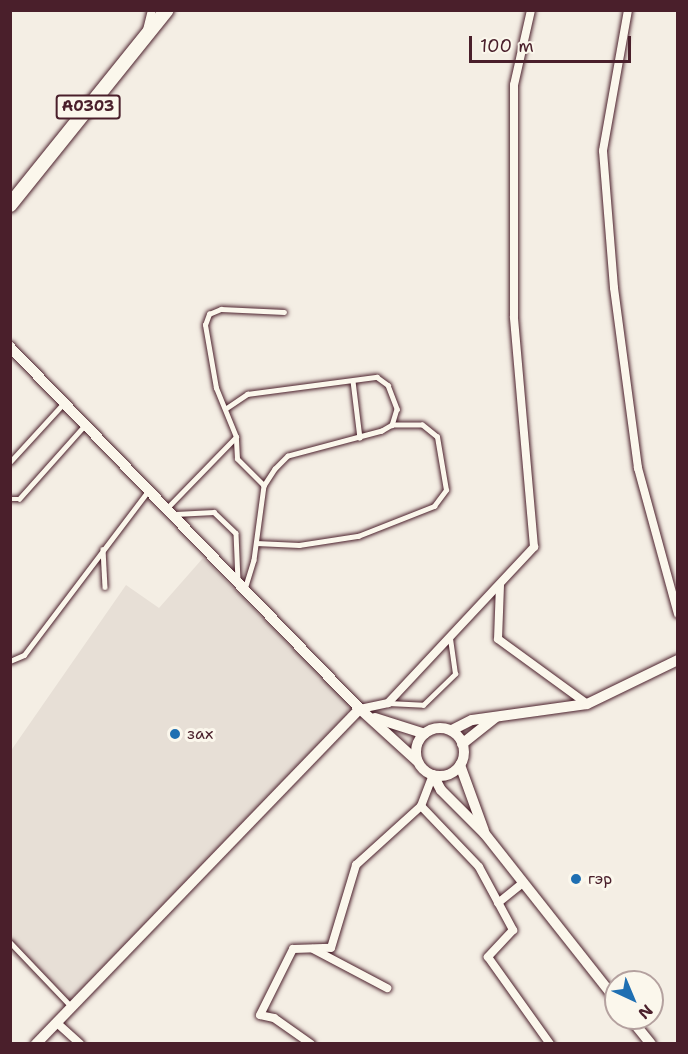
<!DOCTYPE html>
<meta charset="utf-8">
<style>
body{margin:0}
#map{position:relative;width:688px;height:1054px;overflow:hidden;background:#f4eee4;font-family:"Shantell Sans",sans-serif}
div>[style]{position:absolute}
.built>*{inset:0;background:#e7dfd6}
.roads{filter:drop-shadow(0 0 2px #4a1f2b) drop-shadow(0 0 2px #4a1f2b)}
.service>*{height:4.5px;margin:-2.25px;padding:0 2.25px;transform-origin:2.25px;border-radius:2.25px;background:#fbf7ec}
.minor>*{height:8px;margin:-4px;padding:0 4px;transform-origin:4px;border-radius:4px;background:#fbf7ec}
.tertiary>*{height:10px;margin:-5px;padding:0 5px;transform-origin:5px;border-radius:5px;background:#fbf7ec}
.tertiary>.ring{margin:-5px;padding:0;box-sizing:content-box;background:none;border:10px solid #fbf7ec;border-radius:50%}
.trunk>*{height:14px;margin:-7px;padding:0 7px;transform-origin:7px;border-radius:7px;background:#fbf7ec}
.dots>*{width:16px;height:16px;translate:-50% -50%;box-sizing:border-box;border:3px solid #fbf7ec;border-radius:50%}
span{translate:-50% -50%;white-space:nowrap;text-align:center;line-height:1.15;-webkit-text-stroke:6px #fbf7ec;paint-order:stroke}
.shield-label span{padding:2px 4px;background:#fbf7ec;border:2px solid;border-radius:4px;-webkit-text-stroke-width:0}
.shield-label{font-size:15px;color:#4a1f2b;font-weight:700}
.poi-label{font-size:16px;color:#4a1f2b}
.left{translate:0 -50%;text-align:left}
.frame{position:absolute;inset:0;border:12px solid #4a1f2b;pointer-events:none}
.north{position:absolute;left:604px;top:970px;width:60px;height:60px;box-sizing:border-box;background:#fbf7ec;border:2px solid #b4a19f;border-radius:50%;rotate:136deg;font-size:16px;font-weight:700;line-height:24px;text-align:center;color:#4a1f2b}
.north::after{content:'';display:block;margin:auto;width:21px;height:27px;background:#1f6fb2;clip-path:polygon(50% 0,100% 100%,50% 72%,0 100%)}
.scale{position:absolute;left:469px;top:36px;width:162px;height:27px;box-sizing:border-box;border:3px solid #4a1f2b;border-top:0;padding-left:8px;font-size:18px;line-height:21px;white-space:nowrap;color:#4a1f2b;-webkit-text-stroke:4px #fbf7ec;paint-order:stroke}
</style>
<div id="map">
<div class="built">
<i style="clip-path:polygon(203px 558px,348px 704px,347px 717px,67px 1007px,11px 954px,10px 752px,126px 585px,159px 608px)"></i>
</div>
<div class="roads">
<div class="service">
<i style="left:353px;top:381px;width:57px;rotate:83deg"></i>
<i style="left:225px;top:409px;width:27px;rotate:-34deg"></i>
<i style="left:247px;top:394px;width:131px;rotate:-7.5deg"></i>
<i style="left:377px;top:377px;width:14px;rotate:36deg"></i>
<i style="left:388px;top:385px;width:26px;rotate:69deg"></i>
<i style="left:397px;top:409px;width:17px;rotate:107deg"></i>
<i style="left:392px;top:425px;width:12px;rotate:149deg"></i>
<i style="left:382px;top:431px;width:97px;rotate:165.1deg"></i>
<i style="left:288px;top:456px;width:18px;rotate:135deg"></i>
<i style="left:275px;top:469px;width:20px;rotate:123deg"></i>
<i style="left:264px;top:486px;width:75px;rotate:97.7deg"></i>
<i style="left:254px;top:560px;width:31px;rotate:107deg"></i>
<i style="left:10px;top:462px;width:79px;rotate:-47.6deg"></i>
<i style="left:264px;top:486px;width:38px;rotate:-135deg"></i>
<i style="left:237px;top:459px;width:22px;rotate:-93deg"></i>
<i style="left:236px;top:437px;width:53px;rotate:-112.2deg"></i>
<i style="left:216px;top:388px;width:64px;rotate:-99.9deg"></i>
<i style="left:205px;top:325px;width:12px;rotate:-70deg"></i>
<i style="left:209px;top:314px;width:13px;rotate:-23deg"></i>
<i style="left:221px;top:309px;width:63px;rotate:2.7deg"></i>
<i style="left:10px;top:499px;width:9px"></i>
<i style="left:19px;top:499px;width:98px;rotate:-48.3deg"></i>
<i style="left:167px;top:508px;width:99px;rotate:-45.8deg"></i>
<i style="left:175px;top:514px;width:39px;rotate:-3deg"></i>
<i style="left:214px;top:512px;width:30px;rotate:44deg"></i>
<i style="left:236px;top:533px;width:48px;rotate:87.6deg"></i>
<i style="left:256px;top:543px;width:43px;rotate:2.7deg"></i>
<i style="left:299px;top:545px;width:60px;rotate:-8.7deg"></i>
<i style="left:358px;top:536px;width:82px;rotate:-21.5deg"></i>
<i style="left:434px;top:506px;width:20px;rotate:-53deg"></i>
<i style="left:446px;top:490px;width:54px;rotate:-99.6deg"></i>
<i style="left:437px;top:437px;width:19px;rotate:-141deg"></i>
<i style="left:422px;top:425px;width:30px;rotate:180deg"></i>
<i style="left:103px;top:549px;width:38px;rotate:87deg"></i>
<i style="left:10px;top:661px;width:15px;rotate:-23deg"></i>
<i style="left:24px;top:655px;width:207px;rotate:-52.9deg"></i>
<i style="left:388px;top:703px;width:35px;rotate:3deg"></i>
<i style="left:423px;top:705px;width:45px;rotate:-44.1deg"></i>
<i style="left:455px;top:674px;width:35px;rotate:-98deg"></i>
<i style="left:10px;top:942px;width:90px;rotate:46.4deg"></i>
</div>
<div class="minor">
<i style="left:628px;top:10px;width:143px;rotate:100.1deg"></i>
<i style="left:603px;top:151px;width:137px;rotate:85.4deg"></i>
<i style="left:614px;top:288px;width:182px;rotate:82.4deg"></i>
<i style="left:638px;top:468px;width:151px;rotate:74.7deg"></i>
<i style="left:147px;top:30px;width:21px;rotate:-76deg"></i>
<i style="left:500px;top:585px;width:54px;rotate:92.1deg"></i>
<i style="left:498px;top:639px;width:110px;rotate:36.1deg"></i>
<i style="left:360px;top:709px;width:29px;rotate:-12deg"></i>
<i style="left:388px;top:703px;width:214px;rotate:-46.9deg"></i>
<i style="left:534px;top:547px;width:231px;rotate:-95deg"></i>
<i style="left:514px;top:317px;width:232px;rotate:-90deg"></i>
<i style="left:514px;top:85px;width:77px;rotate:-77.2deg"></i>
<i style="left:421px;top:806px;width:84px;rotate:46.4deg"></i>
<i style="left:479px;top:867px;width:72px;rotate:61.6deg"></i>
<i style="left:513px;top:930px;width:37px;rotate:133deg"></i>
<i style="left:488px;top:957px;width:107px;rotate:54.5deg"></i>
<i style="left:498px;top:903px;width:32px;rotate:-39deg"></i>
<i style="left:313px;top:949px;width:84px;rotate:27.8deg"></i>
<i style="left:57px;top:1023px;width:31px;rotate:42deg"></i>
<i style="left:311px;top:1044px;width:45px;rotate:-144.9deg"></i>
<i style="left:274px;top:1018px;width:14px;rotate:-168deg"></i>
<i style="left:260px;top:1015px;width:74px;rotate:-63.4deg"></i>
<i style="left:293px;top:949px;width:38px;rotate:-2deg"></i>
<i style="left:331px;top:948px;width:87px;rotate:-73.2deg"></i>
<i style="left:356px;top:865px;width:88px;rotate:-42.2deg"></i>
<i style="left:421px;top:806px;width:33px;rotate:-69deg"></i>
</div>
<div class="tertiary">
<i style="left:10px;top:347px;width:504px;rotate:45.97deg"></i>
<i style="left:360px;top:709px;width:77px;rotate:42.4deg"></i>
<i style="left:375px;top:718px;width:52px;rotate:17.7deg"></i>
<i class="ring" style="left:416px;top:728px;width:38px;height:38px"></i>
<i style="left:452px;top:730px;width:22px;rotate:-27deg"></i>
<i style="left:472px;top:720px;width:116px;rotate:-7.9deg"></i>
<i style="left:587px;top:704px;width:101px;rotate:-25.8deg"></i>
<i style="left:462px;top:744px;width:43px;rotate:-38.5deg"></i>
<i style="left:460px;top:765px;width:70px;rotate:70deg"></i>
<i style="left:433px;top:775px;width:17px;rotate:62deg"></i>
<i style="left:441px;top:790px;width:62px;rotate:45deg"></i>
<i style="left:485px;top:834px;width:211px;rotate:51.7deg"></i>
<i style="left:630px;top:1018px;width:33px;rotate:51deg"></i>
<i style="left:36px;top:1044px;width:466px;rotate:-46deg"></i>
</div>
<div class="trunk">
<i style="left:10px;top:205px;width:250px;rotate:-51.2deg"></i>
</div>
</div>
<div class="dots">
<i style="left:175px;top:734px;background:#1f6fb2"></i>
<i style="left:576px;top:879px;background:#1f6fb2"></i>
</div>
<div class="shield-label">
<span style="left:88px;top:107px">A0303</span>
</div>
<div class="poi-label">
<span class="left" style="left:187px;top:734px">зах</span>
<span class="left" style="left:588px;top:879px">гэр</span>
</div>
<div class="frame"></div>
<div class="north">N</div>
<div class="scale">100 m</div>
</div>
